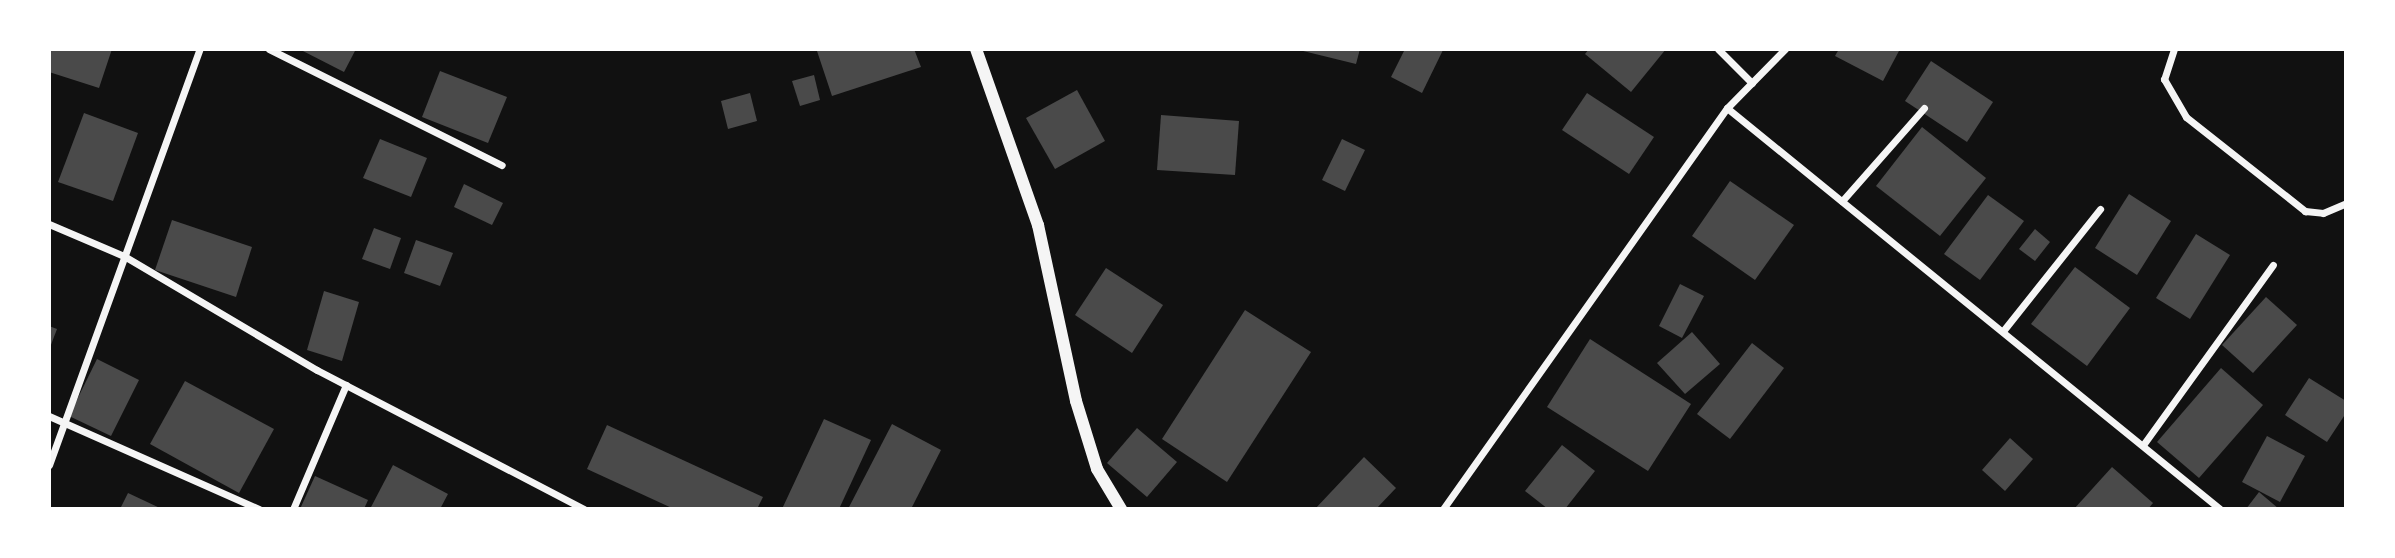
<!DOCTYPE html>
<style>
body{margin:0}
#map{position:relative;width:2395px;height:558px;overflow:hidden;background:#111;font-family:"PT Sans",sans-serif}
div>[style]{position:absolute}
.building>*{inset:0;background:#4a4a4a}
.minor>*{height:7px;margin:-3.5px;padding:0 3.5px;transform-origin:3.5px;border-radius:3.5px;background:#f5f5f5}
.tertiary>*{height:12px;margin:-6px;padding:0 6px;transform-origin:6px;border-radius:6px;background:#f5f5f5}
span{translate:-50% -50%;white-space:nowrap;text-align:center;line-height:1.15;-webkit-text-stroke:5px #fff;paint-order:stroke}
.frame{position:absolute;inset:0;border:51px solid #fff;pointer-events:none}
</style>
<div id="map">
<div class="building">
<i style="clip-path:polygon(50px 49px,112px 49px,99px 88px,49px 72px)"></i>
<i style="clip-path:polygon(299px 49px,356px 49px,344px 72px)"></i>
<i style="clip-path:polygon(825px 49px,914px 49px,921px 67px,832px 96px,817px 51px)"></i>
<i style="clip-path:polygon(1295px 49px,1360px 49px,1356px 64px)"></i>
<i style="clip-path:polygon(1405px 49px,1443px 50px,1422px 93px,1391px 77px)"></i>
<i style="clip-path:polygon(1589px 49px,1666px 49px,1631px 92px,1585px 54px)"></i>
<i style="clip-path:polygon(1839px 49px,1900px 49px,1883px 81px,1835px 56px)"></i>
<i style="clip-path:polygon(1931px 61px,1993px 102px,1967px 142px,1905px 101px)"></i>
<i style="clip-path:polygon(440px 71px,507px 97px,488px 143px,422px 117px)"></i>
<i style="clip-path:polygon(814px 75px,820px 100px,800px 106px,792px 81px)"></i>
<i style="clip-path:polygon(1077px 90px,1105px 141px,1055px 169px,1026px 118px)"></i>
<i style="clip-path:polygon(750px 93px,757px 121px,728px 129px,721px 101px)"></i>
<i style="clip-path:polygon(1587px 93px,1654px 137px,1629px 174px,1562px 130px)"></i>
<i style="clip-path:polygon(84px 113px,138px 133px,113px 201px,58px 182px)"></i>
<i style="clip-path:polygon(1161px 115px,1239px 121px,1235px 175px,1157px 170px)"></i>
<i style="clip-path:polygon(1922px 127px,1986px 178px,1940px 236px,1876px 186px)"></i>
<i style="clip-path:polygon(380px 139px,427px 158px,411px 197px,363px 178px)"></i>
<i style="clip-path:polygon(1342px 139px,1365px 150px,1345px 191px,1322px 180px)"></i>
<i style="clip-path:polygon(1730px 181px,1794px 225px,1755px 280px,1692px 236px)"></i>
<i style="clip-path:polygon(464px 184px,503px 203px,492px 225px,454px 207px)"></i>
<i style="clip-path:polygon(2129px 194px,2171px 221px,2137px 275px,2095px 248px)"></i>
<i style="clip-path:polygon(1988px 195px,2024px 221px,1980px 280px,1944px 254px)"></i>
<i style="clip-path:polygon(172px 220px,252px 247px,236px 297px,155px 270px)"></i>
<i style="clip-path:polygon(374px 228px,401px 238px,390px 269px,362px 259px)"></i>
<i style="clip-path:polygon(2035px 229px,2050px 242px,2035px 261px,2019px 249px)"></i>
<i style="clip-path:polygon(2196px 234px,2230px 255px,2190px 319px,2156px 298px)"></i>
<i style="clip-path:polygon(416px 240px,453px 253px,440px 286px,404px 273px)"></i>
<i style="clip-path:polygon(2075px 267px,2130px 308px,2087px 366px,2031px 324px)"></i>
<i style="clip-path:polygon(1106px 268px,1163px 305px,1132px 353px,1075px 315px)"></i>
<i style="clip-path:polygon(1680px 284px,1704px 296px,1682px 338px,1659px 326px)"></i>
<i style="clip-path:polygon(324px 291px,359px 302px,342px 361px,307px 350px)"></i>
<i style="clip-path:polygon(2266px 297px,2297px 325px,2253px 373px,2222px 345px)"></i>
<i style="clip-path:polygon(1245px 310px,1311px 352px,1227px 482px,1162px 439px)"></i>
<i style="clip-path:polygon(49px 326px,57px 329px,49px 350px)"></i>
<i style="clip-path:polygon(1692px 332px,1720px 364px,1685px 394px,1657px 363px)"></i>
<i style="clip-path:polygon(1590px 339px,1691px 404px,1648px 471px,1547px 407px)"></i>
<i style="clip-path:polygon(1752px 343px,1784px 368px,1730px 439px,1697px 414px)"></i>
<i style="clip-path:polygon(97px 359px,139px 380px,111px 436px,69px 416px)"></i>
<i style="clip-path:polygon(2221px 368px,2263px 405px,2199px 478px,2157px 442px)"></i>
<i style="clip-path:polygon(2309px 378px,2346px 401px,2346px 413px,2327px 442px,2285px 415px)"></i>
<i style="clip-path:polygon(185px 381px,274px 429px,239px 493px,150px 444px)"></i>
<i style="clip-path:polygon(824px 419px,871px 440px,839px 509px,782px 509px)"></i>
<i style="clip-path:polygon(892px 424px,941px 450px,911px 509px,848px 509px)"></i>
<i style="clip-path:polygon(607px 425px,763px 497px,757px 509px,674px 509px,587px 469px)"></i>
<i style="clip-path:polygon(1137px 428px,1177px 462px,1147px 497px,1107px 463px)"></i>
<i style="clip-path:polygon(2267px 436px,2305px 456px,2280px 502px,2242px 482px)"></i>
<i style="clip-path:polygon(2010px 438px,2033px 459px,2005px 491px,1982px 470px)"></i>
<i style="clip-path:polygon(1562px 445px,1595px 471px,1565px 509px,1548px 509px,1525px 491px)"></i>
<i style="clip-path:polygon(1364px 457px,1396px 488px,1376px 509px,1315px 509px)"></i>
<i style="clip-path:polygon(393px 465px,448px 494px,440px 509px,370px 509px)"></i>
<i style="clip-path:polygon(2112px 467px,2153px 503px,2148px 509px,2074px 509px)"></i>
<i style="clip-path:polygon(315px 476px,368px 500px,364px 509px,300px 509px)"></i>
<i style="clip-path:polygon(2259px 492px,2279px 509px,2246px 509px)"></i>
<i style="clip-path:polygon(128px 493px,162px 509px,120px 509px)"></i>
</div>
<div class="minor">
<i style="left:269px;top:49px;width:260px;rotate:26.5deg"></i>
<i style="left:1718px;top:49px;width:48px;rotate:45deg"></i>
<i style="left:2174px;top:49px;width:32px;rotate:108deg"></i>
<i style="left:2164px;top:79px;width:44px;rotate:59.9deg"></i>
<i style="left:2186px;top:117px;width:152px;rotate:38.3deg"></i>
<i style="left:2305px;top:211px;width:18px;rotate:6deg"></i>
<i style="left:2323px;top:213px;width:25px;rotate:-23deg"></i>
<i style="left:1727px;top:108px;width:635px;rotate:39.12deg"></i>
<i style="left:1842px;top:201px;width:124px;rotate:-48.6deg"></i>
<i style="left:49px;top:224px;width:82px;rotate:23.1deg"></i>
<i style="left:124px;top:256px;width:224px;rotate:30.6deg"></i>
<i style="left:317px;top:370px;width:301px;rotate:27.5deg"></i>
<i style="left:2003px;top:331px;width:156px;rotate:-51.5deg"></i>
<i style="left:49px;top:416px;width:230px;rotate:23.9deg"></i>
<i style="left:2143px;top:445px;width:222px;rotate:-54.2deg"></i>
<i style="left:49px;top:465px;width:443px;rotate:-70.1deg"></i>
<i style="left:293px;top:509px;width:135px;rotate:-66.9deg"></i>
<i style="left:1443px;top:509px;width:491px;rotate:-54.7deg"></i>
<i style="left:1727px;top:108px;width:83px;rotate:-45.5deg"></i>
</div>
<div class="tertiary">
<i style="left:976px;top:49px;width:187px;rotate:70.6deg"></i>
<i style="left:1038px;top:225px;width:180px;rotate:77.8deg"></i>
<i style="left:1076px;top:401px;width:71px;rotate:72.8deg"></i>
<i style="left:1097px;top:469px;width:47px;rotate:59deg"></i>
</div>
<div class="frame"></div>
</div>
